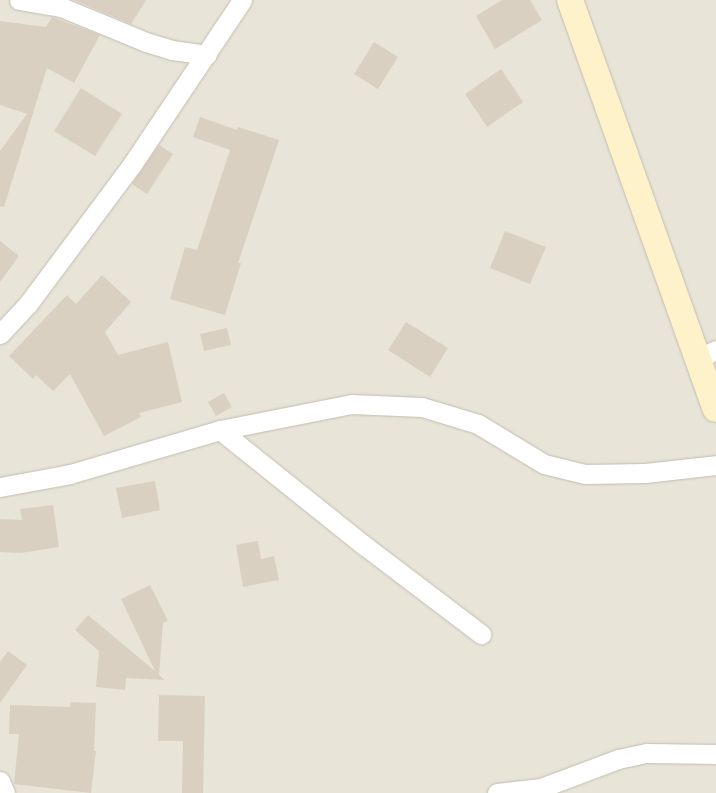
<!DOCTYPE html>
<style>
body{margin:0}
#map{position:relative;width:716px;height:793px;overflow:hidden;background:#f5f2ea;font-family:"Open Sans",sans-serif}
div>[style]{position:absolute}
.residential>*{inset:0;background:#e8e4d8}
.building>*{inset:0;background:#d9d0c2}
.roads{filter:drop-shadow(0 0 1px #c3bcaf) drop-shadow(0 0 1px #c3bcaf)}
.street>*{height:19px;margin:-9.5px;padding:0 9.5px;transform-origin:9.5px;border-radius:9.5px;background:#fff}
.secondary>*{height:26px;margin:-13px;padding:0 13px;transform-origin:13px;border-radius:13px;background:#fef2cb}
span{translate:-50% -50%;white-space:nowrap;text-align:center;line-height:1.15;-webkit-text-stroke:5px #fff;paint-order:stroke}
</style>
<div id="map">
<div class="residential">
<i style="clip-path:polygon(0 0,716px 0,716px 793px,0 793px)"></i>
</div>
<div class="building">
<i style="clip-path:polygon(74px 0,146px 0,131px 24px)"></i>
<i style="clip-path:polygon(502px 0,530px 0,542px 20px,495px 49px,476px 16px)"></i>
<i style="clip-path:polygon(52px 17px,100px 35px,74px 83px,47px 68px,4px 207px,0 206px,0 151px,27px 114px,0 105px,0 21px,46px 27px)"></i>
<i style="clip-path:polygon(374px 42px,398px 57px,378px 89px,354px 74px)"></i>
<i style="clip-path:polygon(501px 69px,523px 102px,487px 127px,465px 94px)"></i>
<i style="clip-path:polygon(81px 88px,122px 114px,95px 156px,54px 131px)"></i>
<i style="clip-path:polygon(200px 117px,237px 130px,238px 127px,279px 140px,238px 263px,241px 263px,225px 315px,170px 299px,185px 247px,197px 250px,230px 150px,193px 137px)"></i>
<i style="clip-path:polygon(159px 145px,173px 154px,147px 194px,132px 184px)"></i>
<i style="clip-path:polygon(505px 231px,546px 247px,530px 284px,490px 268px)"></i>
<i style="clip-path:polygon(0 241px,19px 256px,0 282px)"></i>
<i style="clip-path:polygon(102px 275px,131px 302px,105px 332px,118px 355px,168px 342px,182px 402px,139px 413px,141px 417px,104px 436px,70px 374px,53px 391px,36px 375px,33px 379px,9px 356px,67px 295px,76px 304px)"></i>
<i style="clip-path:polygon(406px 322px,448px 348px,430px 377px,388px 350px)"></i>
<i style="clip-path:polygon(227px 328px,231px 345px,204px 351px,200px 334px)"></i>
<i style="clip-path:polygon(224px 393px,232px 407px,216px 416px,208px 402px)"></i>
<i style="clip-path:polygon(155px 481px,160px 510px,122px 518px,116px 488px)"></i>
<i style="clip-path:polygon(53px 505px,59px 547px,21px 553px,0 552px,0 519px,22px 520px,20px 509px)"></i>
<i style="clip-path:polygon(258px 541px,261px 559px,274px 556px,279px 580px,243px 587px,236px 545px)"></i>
<i style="clip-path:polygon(150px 585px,168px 621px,163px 623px,159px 675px,165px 680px,126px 678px,125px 690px,96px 687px,99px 651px,75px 630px,88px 615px,155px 671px,121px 599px)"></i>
<i style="clip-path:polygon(8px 651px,27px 665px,0 703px,0 662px)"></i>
<i style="clip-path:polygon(159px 695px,205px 696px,203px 793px,182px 793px,183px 741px,158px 741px)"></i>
<i style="clip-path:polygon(71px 702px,96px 703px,94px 751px,96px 751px,91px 793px,14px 784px,19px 734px,9px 734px,10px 705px,70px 707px)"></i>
</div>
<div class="roads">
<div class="street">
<i style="left:19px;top:0;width:43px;rotate:9.5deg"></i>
<i style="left:61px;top:7px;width:92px;rotate:22.4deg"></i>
<i style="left:146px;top:42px;width:27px;rotate:17deg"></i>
<i style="left:172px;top:50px;width:35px;rotate:8deg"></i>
<i style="left:0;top:334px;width:41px;rotate:-47deg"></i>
<i style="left:28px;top:304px;width:172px;rotate:-53.3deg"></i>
<i style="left:131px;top:166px;width:200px;rotate:-56.2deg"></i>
<i style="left:699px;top:358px;width:19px;rotate:-25deg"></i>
<i style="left:220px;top:430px;width:186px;rotate:38.7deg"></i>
<i style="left:365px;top:546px;width:146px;rotate:37.2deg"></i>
<i style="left:0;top:487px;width:71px;rotate:-10.5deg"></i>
<i style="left:70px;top:474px;width:156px;rotate:-16.3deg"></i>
<i style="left:220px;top:430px;width:134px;rotate:-11.2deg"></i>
<i style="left:351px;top:404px;width:71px;rotate:2.4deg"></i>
<i style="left:422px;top:407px;width:59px;rotate:16.9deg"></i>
<i style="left:478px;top:424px;width:77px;rotate:31.2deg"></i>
<i style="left:544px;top:464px;width:42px;rotate:13.7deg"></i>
<i style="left:585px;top:474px;width:60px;rotate:-1deg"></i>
<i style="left:645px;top:473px;width:71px;rotate:-6.4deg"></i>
<i style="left:0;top:781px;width:13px;rotate:67deg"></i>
<i style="left:497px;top:793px;width:44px;rotate:-6.5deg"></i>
<i style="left:541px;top:788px;width:82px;rotate:-20.6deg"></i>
<i style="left:618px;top:759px;width:30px;rotate:-12deg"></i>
<i style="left:647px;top:753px;width:69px;rotate:0.8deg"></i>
</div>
<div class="secondary">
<i style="left:570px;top:0;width:434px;rotate:70.4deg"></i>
</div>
</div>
</div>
